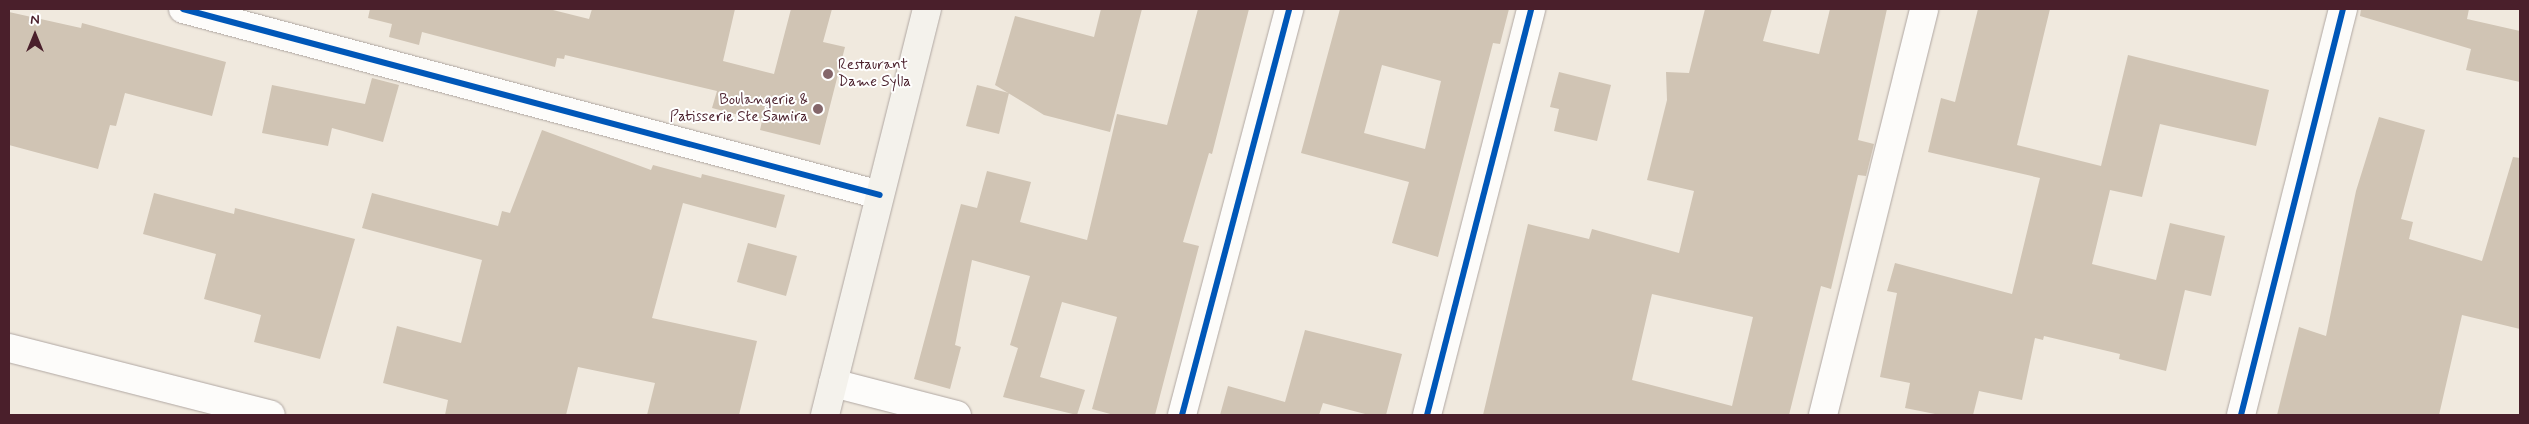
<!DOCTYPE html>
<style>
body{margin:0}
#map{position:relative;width:2529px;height:424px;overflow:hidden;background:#f0e9de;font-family:Mynerve,sans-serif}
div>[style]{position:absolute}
.building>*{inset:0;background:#d0c4b4}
.roads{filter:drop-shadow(0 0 1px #b0a7a2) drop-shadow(0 0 1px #b0a7a2)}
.street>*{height:28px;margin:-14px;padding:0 14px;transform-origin:14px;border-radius:14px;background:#fdfcfa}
.secondary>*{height:28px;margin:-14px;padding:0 14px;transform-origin:14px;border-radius:14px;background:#f4f2ec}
.cycleway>*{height:6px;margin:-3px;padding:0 3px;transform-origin:3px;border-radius:3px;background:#0057b8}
.dots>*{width:14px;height:14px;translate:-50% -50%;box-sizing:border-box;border:2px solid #fff;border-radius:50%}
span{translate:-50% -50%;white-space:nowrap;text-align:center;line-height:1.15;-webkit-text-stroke:4px #fff;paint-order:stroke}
.poi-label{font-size:15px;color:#4a1f2b}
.left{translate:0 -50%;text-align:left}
.right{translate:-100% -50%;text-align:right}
.frame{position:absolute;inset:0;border:10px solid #4a1f2b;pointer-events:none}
.north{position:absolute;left:10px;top:10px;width:50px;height:50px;-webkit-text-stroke:4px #fff;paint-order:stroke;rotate:0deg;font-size:14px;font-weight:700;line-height:20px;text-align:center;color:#4a1f2b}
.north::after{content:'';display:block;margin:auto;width:18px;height:22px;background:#4a1f2b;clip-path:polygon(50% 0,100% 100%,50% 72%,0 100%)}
</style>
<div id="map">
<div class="building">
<i style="clip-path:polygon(370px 9px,549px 9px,589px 19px,592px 9px,735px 9px,723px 61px,774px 74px,791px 9px,832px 9px,823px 42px,845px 47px,820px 145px,760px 130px,762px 121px,712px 108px,717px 91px,565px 55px,564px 59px,557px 58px,555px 67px,422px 32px,419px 45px,389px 37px,392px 24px,368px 18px)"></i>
<i style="clip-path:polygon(1101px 9px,1142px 9px,1110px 132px,1044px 115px,995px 85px,1015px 16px,1094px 37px)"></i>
<i style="clip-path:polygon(1198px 9px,1249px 9px,1212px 154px,1209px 153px,1183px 242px,1199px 246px,1155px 415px,1114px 415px,1092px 409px,1117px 317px,1062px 302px,1040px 377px,1085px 390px,1077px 415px,1003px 397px,1018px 348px,1010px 345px,1030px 276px,972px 260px,955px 345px,961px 347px,950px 389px,914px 379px,961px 204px,977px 208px,987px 171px,1031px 182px,1020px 222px,1087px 240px,1117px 114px,1167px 125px)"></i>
<i style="clip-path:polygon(evenodd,1340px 9px,1509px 9px,1500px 44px,1493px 43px,1438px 257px,1392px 243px,1409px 182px,1301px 153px,1340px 9px,1382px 65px,1441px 81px,1425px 149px,1364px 133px,1382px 65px)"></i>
<i style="clip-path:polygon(evenodd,1705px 9px,1772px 9px,1763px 41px,1819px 54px,1830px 9px,1887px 9px,1858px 140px,1874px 144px,1866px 176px,1858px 175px,1831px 289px,1821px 286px,1789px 415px,1483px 415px,1528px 224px,1589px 239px,1592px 229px,1679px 253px,1694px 191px,1647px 180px,1667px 100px,1666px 72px,1689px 73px,1705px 9px,1652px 294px,1753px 317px,1732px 406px,1632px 380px,1652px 294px)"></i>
<i style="clip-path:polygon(1978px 9px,2050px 9px,2017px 145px,2101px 166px,2128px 55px,2269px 90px,2256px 146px,2160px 124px,2142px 197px,2110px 190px,2092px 264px,2156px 280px,2170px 223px,2225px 236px,2211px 296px,2185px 290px,2166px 371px,2119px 359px,2120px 354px,2044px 336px,2043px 340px,2035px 338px,2022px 400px,1979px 391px,1973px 415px,1940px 415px,1905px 408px,1910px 383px,1880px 377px,1897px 293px,1887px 291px,1895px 263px,2012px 294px,2040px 178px,1928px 152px,1941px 98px,1955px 102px)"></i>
<i style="clip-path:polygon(2361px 9px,2469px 9px,2467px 19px,2520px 31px,2520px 82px,2466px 70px,2471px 49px,2360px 16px)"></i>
<i style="clip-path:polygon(9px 12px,81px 28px,82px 23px,226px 62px,212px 116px,125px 93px,116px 126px,110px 125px,98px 169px,9px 145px)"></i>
<i style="clip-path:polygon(1559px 72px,1611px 85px,1597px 141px,1554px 131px,1559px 109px,1550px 107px)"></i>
<i style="clip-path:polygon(372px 78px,399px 85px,383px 142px,332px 128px,328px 146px,262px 133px,272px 85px,365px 104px)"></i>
<i style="clip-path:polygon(977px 85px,1009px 93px,999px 134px,966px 126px)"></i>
<i style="clip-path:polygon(2379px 117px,2425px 130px,2401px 219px,2413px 222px,2409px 239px,2482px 261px,2513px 157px,2520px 158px,2520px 329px,2462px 315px,2439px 415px,2277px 415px,2299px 327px,2326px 336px,2356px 191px)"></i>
<i style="clip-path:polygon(542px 130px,651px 170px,653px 165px,701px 178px,702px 174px,785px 195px,776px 228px,683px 203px,652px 318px,757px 341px,739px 415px,647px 415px,655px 383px,578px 367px,566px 415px,445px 415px,448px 400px,383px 383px,397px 326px,461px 343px,482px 260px,362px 228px,372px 193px,498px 226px,502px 211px,510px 213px)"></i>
<i style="clip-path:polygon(154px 193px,234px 214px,235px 208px,355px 239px,320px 359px,254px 342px,261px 315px,204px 299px,216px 254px,143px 234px)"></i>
<i style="clip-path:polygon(748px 243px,797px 256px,786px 296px,737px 282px)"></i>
<i style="clip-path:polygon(1305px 330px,1402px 354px,1386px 415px,1369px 415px,1323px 403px,1319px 415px,1220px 415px,1228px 386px,1285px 402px)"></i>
</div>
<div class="roads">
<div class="street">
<i style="left:183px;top:9px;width:721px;rotate:14.94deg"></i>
<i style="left:9px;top:348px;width:270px;rotate:14.3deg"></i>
<i style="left:833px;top:383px;width:128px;rotate:14.5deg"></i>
<i style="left:1182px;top:415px;width:420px;rotate:-75.2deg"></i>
<i style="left:1427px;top:415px;width:419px;rotate:-75.6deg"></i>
<i style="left:1823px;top:415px;width:418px;rotate:-76deg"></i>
<i style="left:2241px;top:415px;width:419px;rotate:-75.9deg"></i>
</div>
<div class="secondary">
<i style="left:825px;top:415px;width:419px;rotate:-75.9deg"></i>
</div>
</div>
<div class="cycleway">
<i style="left:183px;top:9px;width:721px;rotate:14.94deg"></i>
<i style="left:1182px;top:415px;width:420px;rotate:-75.2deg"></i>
<i style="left:1427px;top:415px;width:419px;rotate:-75.6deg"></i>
<i style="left:2241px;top:415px;width:419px;rotate:-75.9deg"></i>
</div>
<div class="dots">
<i style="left:828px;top:74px;background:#84666a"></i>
<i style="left:818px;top:109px;background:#84666a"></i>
</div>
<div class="poi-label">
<span class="left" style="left:838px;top:74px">Restaurant<br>Dame Sylla</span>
<span class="right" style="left:808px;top:109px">Boulangerie &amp;<br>Patisserie Ste Samira</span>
</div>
<div class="frame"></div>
<div class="north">N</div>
</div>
